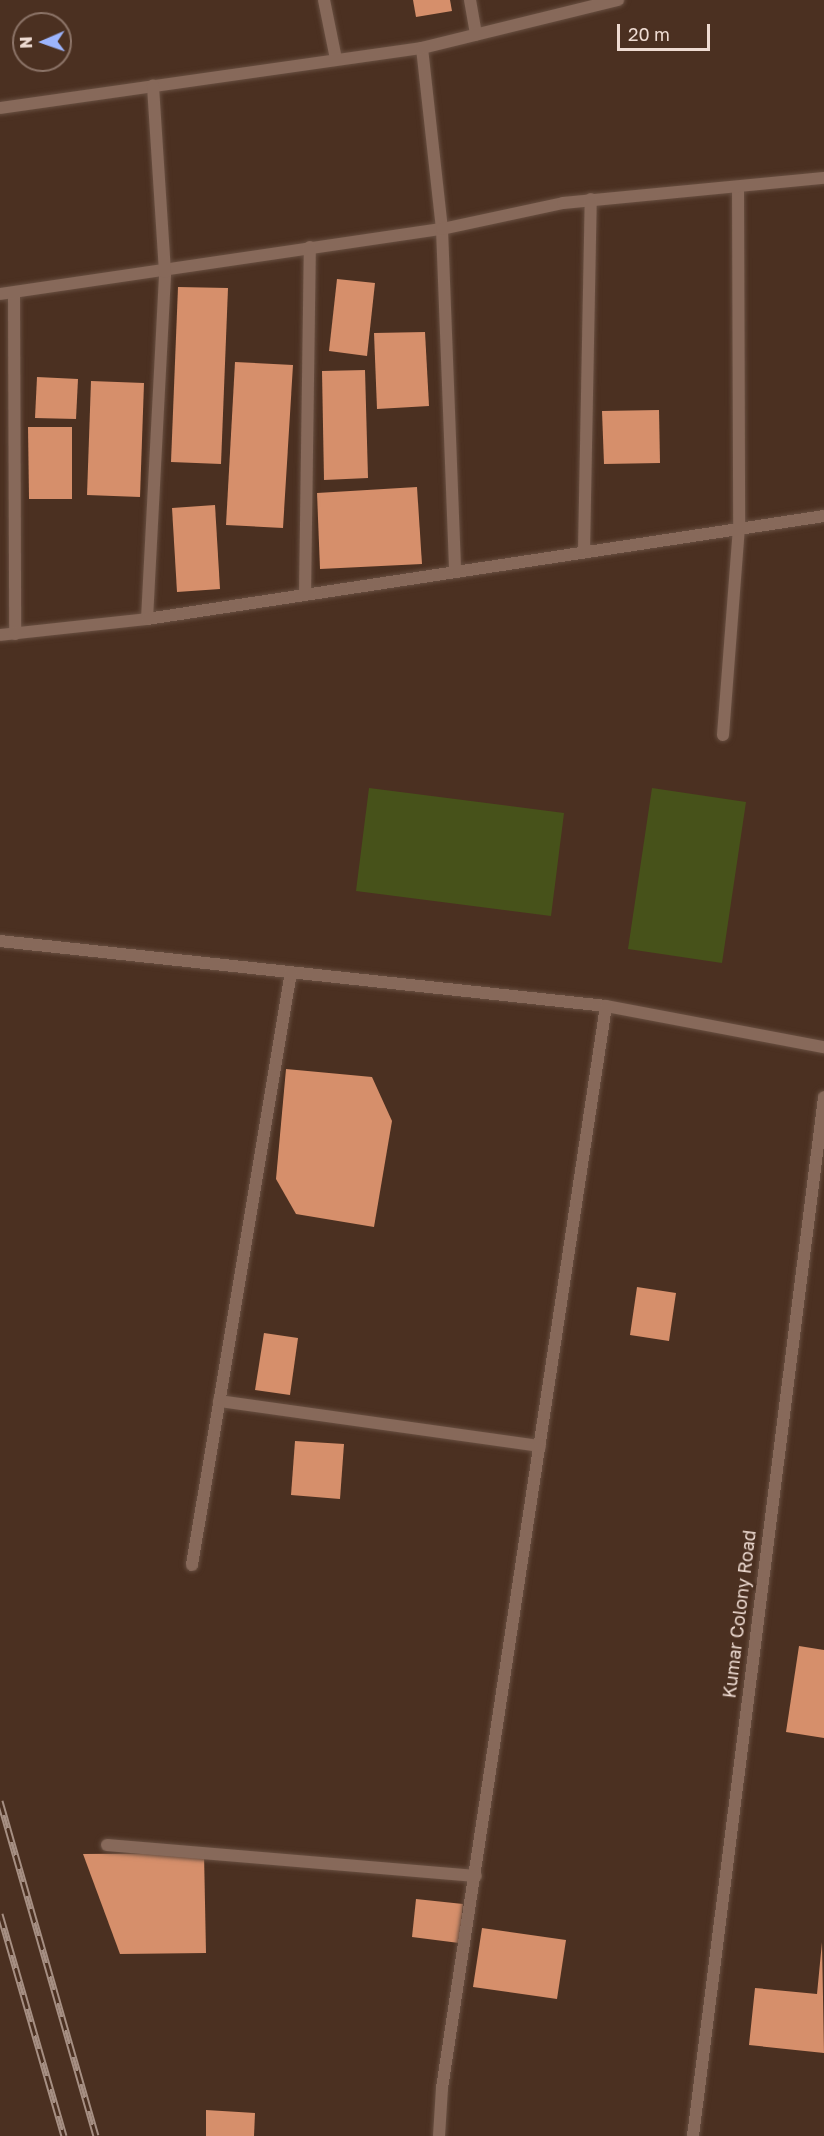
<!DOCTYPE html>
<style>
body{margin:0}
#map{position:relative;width:824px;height:2136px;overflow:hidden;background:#4b3021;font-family:"Golos Text",sans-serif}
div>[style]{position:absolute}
.green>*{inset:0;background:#47521a}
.building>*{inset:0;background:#d68f6b}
.roads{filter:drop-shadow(0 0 2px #684f41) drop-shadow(0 0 2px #684f41)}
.lane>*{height:12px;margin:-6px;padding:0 6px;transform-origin:6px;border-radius:6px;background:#87695a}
.street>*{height:12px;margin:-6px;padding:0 6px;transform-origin:6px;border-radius:6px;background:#87695a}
.rail>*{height:7px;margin-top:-3.5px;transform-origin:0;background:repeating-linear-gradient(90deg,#4b3021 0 14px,#a68f83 0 28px);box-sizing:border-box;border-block:2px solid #a68f83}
span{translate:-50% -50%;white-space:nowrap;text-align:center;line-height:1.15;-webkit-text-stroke:6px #4b3021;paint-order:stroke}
.street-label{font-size:18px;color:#eedbd2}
.north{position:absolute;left:12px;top:12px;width:60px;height:60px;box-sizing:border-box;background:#4b3021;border:2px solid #8c7468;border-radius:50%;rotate:268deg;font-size:16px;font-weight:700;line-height:24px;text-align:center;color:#eedbd2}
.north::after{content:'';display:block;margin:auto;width:21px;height:27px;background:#9cb4fd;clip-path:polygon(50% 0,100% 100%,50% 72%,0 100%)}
.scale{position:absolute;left:617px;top:24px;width:93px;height:27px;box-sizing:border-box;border:3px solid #eedbd2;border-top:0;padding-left:8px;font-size:18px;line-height:21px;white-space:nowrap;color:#eedbd2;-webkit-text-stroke:4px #4b3021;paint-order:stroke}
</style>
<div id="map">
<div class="green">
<i style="clip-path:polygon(369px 788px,564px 813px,551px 916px,356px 891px)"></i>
<i style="clip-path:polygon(652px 788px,746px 802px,722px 963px,628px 949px)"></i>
</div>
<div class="building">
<i style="clip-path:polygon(413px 0,450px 0,452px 11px,416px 17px)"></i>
<i style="clip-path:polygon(337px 279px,375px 283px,367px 356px,329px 351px)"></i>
<i style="clip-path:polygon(178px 287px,228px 288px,221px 464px,171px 462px)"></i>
<i style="clip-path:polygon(425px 332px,429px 406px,377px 409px,374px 333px)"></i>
<i style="clip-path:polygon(235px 362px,293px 365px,283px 528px,226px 525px)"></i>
<i style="clip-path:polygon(365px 370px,368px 478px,324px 480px,322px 371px)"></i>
<i style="clip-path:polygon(37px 377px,78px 379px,76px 419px,35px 418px)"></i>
<i style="clip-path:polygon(91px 381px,144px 383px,140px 497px,87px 495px)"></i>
<i style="clip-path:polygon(659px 410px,660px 463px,604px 464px,602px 411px)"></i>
<i style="clip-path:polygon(28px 427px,72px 427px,72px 499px,29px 499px)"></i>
<i style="clip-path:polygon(417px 487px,422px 564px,320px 569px,317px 493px)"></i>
<i style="clip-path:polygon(215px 505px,220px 589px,177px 592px,172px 508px)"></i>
<i style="clip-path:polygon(286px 1069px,372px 1077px,392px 1121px,374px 1227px,296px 1214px,276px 1179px)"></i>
<i style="clip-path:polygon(637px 1287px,676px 1293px,669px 1341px,630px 1335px)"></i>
<i style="clip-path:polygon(264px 1333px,298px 1338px,290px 1395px,255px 1390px)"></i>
<i style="clip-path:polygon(295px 1441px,344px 1444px,340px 1499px,291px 1495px)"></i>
<i style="clip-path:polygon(799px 1646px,824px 1650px,824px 1738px,786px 1732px)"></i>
<i style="clip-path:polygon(204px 1853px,206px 1953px,120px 1954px,83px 1854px)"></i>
<i style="clip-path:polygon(416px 1899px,463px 1904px,459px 1943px,412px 1937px)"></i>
<i style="clip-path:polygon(482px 1928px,566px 1940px,557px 1999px,473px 1987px)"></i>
<i style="clip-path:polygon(822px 1942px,824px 2053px,749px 2045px,755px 1988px,817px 1994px)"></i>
<i style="clip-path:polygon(206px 2110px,255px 2113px,254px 2136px,206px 2136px)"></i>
</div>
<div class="roads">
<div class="lane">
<i style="left:723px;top:735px;width:207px;rotate:-85.6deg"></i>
</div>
<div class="street">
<i style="left:324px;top:0;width:60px;rotate:78.5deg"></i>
<i style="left:470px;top:0;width:35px;rotate:80deg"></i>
<i style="left:422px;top:48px;width:182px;rotate:83.7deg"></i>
<i style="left:442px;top:229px;width:343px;rotate:87.8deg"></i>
<i style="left:0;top:108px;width:426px;rotate:-8.1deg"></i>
<i style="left:422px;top:48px;width:202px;rotate:-13.8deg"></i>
<i style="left:738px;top:187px;width:342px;rotate:89.8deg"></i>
<i style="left:14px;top:293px;width:341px;rotate:89.8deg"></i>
<i style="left:0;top:294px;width:447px;rotate:-8.4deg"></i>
<i style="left:442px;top:229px;width:124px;rotate:-12.1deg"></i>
<i style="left:563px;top:203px;width:262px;rotate:-5.5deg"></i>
<i style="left:584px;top:551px;width:352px;rotate:-88.9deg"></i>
<i style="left:305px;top:595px;width:348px;rotate:-89.2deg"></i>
<i style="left:147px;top:619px;width:347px;rotate:-87deg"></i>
<i style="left:165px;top:272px;width:187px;rotate:-93.7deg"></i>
<i style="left:0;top:635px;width:148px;rotate:-6.2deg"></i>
<i style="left:147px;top:619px;width:685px;rotate:-8.65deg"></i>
<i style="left:0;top:941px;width:609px;rotate:6.12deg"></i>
<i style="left:606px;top:1006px;width:222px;rotate:10.7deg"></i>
<i style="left:219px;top:1401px;width:324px;rotate:8deg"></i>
<i style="left:192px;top:1565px;width:601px;rotate:-80.52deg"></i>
<i style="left:107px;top:1845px;width:370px;rotate:4.8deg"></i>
<i style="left:439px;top:2136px;width:48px;rotate:-86.4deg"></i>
<i style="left:442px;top:2088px;width:1094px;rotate:-81.38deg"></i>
<i style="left:693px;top:2136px;width:1047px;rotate:-82.81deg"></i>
</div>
</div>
<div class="rail">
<i style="left:0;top:1801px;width:348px;rotate:74deg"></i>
<i style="left:0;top:1914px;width:231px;rotate:73.9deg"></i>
</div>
<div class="street-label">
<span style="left:739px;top:1614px;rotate:-83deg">Kumar Colony Road</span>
</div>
<div class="north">N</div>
<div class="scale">20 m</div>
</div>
